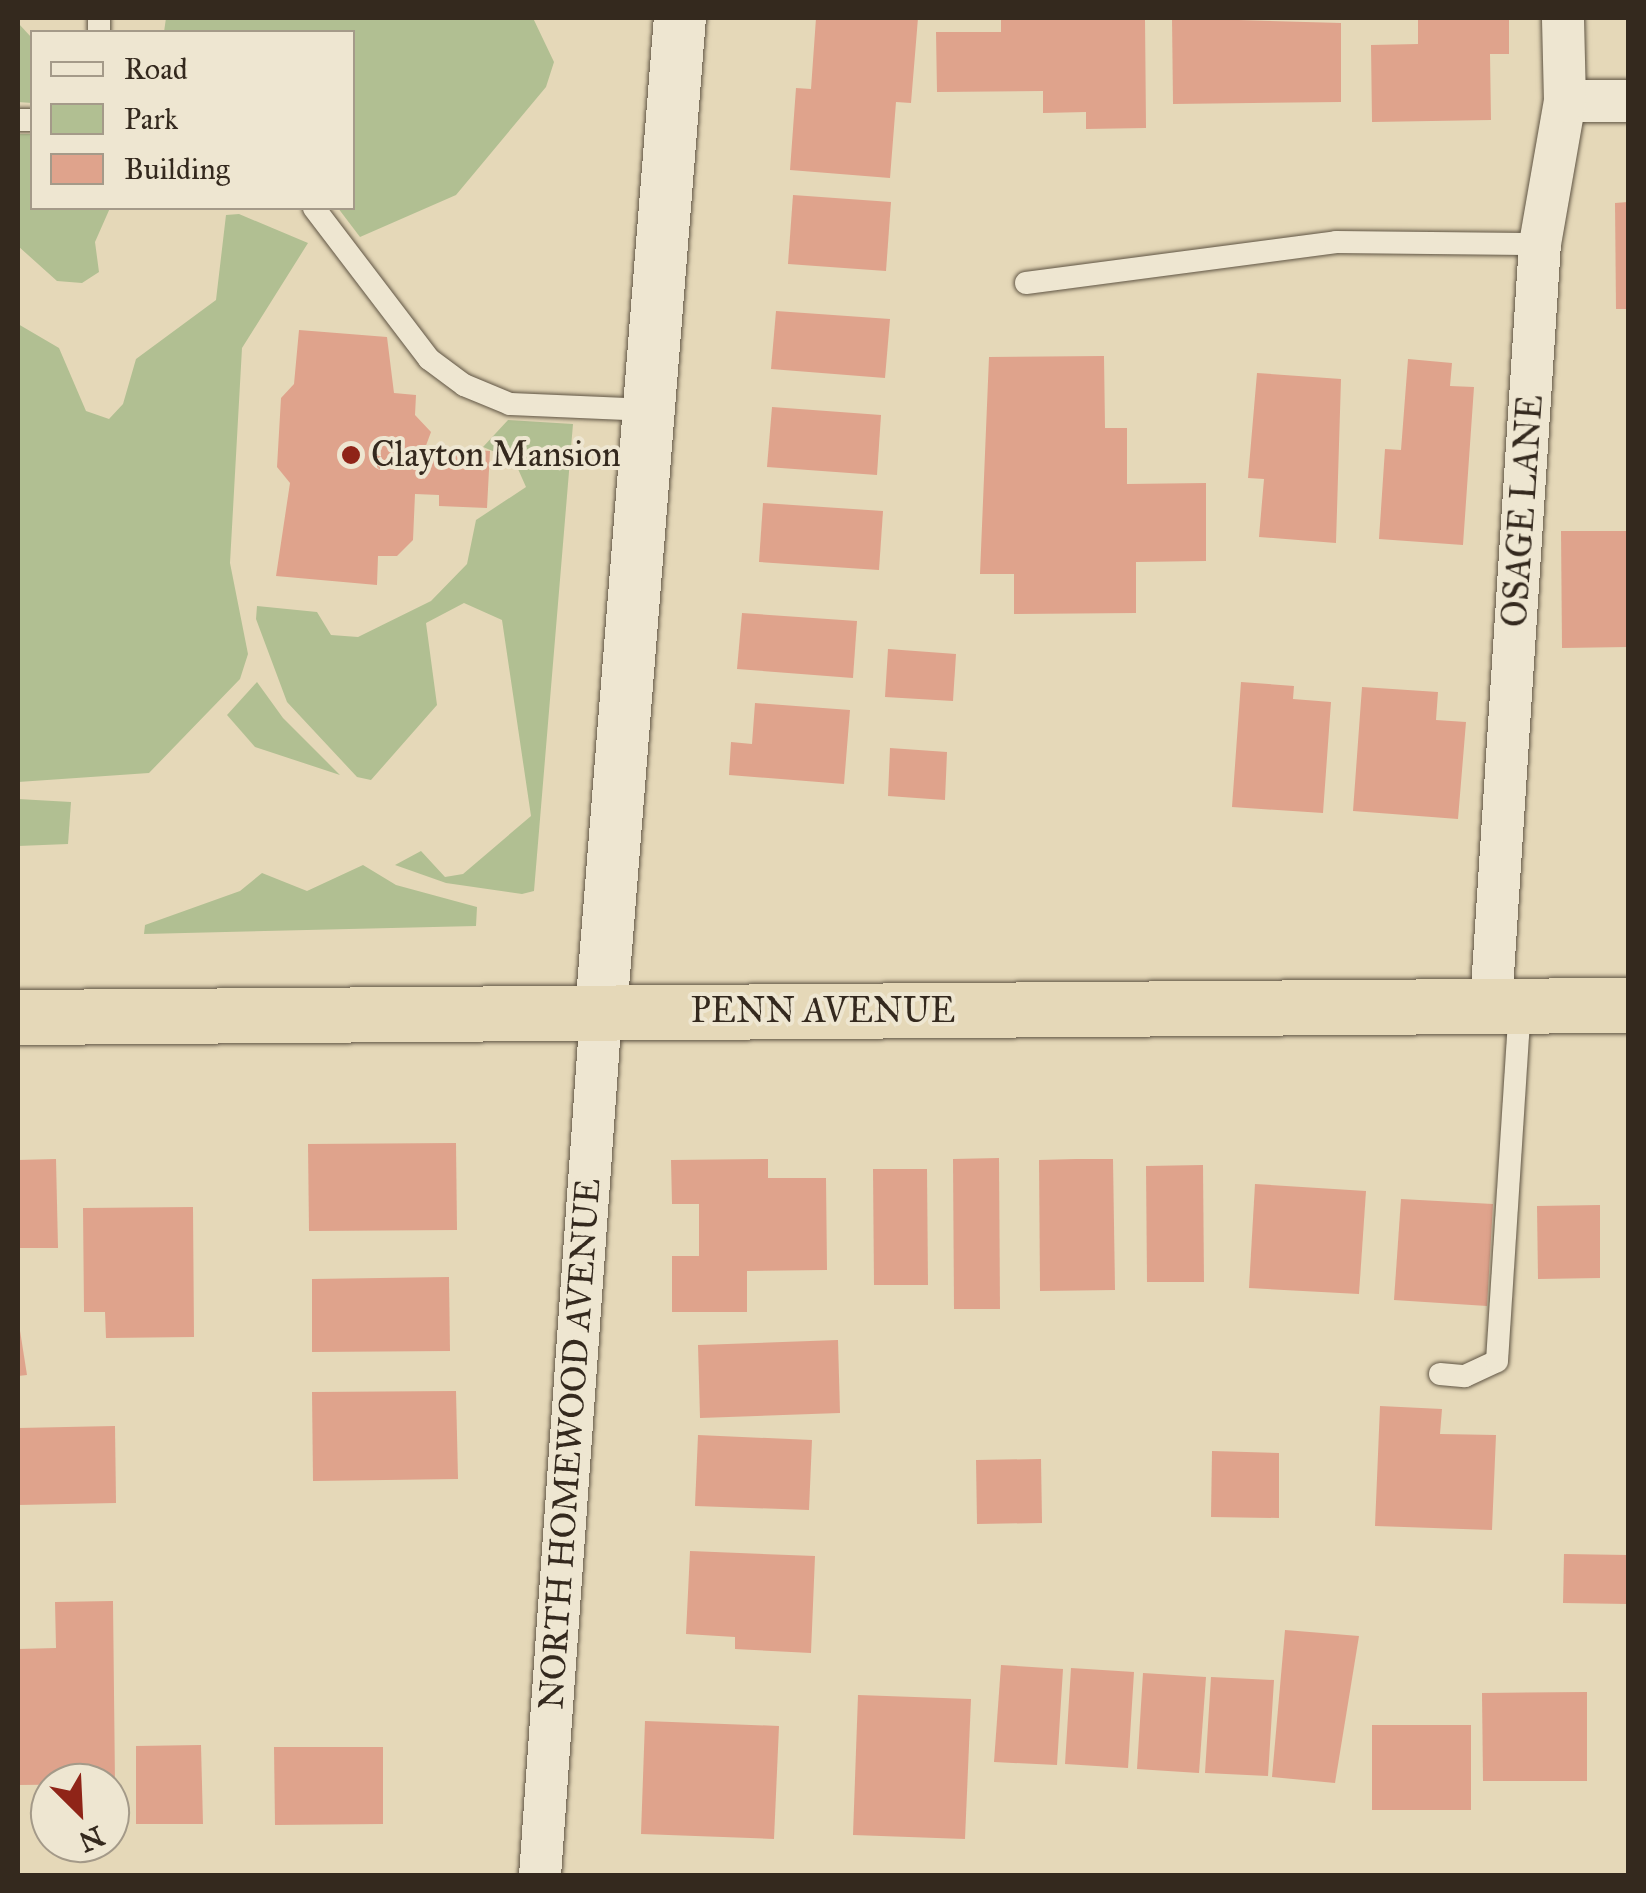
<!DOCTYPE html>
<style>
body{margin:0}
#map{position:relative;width:1646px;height:1893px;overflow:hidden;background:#e5d8b8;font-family:"IM FELL Great Primer",serif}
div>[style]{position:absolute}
.green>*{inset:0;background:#b1bf92}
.building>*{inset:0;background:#dfa38c}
.roads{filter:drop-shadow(0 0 2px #605544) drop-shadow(0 0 2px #605544)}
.service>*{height:22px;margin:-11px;padding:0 11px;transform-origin:11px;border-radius:11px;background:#eee6d1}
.minor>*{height:42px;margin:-21px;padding:0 21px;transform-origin:21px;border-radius:21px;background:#eee6d1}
.tertiary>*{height:52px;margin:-26px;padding:0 26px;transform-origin:26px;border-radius:26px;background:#eee6d1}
.trunk>*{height:55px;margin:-27.5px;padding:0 27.5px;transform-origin:27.5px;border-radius:27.5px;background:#e5d8b8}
.dots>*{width:28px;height:28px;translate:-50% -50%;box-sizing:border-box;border:5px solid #eee6d1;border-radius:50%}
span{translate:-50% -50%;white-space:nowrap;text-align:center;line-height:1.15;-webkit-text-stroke:8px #eee6d1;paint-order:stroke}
.poi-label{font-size:35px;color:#34291e}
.left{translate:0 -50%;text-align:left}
.street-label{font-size:35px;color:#34291e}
.frame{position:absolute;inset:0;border:20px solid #34291e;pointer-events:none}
.legend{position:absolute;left:30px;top:30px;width:325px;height:180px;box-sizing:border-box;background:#eee6d1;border:2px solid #a49a89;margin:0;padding:12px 18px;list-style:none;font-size:30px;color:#34291e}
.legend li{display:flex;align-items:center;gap:20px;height:50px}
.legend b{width:50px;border:2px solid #a49a89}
.north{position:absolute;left:30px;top:1763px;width:100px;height:100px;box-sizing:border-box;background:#eee6d1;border:2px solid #a49a89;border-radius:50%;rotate:156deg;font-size:28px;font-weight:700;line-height:40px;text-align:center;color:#34291e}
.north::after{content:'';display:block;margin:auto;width:35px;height:45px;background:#8f2418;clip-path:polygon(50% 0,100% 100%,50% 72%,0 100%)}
</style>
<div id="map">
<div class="green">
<i style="clip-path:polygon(166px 18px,533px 18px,554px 62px,546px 87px,456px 195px,360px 237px,338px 208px,352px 208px,352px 32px,164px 32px)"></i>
<i style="clip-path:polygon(18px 23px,32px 38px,32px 103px,18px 102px)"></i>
<i style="clip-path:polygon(18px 134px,32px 134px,32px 208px,110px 208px,95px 242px,99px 272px,82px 283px,57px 281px,18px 246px)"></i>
<i style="clip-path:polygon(239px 214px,308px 243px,242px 348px,230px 563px,248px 654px,240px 679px,149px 773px,18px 782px,18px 324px,59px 348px,86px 411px,109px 419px,123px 404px,136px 359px,216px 300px,226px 215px)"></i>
<i style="clip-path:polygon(508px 420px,573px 424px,534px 891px,522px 894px,446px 883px,395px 865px,421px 851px,445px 877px,463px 874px,531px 816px,502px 620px,464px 603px,426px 623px,437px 705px,371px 780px,357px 777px,287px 702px,256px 619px,257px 606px,317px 612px,331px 635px,358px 637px,431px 601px,467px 564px,476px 520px,526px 487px,514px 460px,483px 447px)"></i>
<i style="clip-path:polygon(257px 682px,283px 718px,340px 775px,255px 747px,227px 715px)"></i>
<i style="clip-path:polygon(18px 799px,71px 802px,68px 844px,18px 846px)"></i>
<i style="clip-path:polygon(363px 865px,396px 885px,477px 907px,476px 926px,144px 934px,145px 925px,240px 891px,262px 873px,307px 891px)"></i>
</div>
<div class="building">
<i style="clip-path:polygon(816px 18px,918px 18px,911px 103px,896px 102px,890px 178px,790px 170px,796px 88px,811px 89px)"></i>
<i style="clip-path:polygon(1001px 18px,1145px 18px,1146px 128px,1086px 129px,1086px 112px,1043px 113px,1043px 91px,937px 92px,936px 32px,1001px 32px)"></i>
<i style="clip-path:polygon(1172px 18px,1341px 23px,1341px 102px,1173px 104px)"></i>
<i style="clip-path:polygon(1418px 18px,1509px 18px,1509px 54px,1490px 54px,1491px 120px,1372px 122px,1371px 45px,1418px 44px)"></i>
<i style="clip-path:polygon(793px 195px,891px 202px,886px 271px,788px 264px)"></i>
<i style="clip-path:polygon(1628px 202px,1628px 309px,1616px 309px,1615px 203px)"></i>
<i style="clip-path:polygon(776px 311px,890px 319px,885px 378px,771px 369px)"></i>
<i style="clip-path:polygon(299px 330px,387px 337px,394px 393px,416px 395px,415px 415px,431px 432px,421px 459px,441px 459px,441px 448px,490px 451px,487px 508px,439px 506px,439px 495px,415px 494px,413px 540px,397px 556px,378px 556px,377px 585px,276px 576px,290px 483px,277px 467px,281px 398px,294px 384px)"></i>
<i style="clip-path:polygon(1104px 356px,1105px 428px,1127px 428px,1127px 484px,1206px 483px,1206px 561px,1136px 562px,1136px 613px,1014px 614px,1014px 574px,980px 574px,989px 357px)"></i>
<i style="clip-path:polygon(1408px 359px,1452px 363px,1450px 386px,1474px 387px,1463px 545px,1379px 539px,1385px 449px,1401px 450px)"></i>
<i style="clip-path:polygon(1257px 373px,1341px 379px,1336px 543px,1259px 537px,1264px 479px,1248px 478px)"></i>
<i style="clip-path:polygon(772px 407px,881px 415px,877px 475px,767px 467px)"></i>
<i style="clip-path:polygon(763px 503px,883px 511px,879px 570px,759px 562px)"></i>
<i style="clip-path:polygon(1561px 531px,1628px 531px,1628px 647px,1562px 648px)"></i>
<i style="clip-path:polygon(742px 613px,857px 621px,853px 678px,737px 669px)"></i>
<i style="clip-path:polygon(888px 649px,956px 654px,953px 701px,885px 697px)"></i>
<i style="clip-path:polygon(1241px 682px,1294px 686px,1293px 699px,1331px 702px,1323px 813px,1232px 807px)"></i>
<i style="clip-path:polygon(1362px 687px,1438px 692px,1436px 720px,1466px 722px,1458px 819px,1353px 811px)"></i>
<i style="clip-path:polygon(755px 703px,850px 710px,844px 784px,729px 775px,731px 742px,752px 744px)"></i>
<i style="clip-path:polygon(890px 748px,947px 752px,945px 800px,888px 796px)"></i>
<i style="clip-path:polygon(456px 1143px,457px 1230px,309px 1231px,308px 1144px)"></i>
<i style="clip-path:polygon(999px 1158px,1000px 1309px,954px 1309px,953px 1159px)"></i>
<i style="clip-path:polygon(56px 1159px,58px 1248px,18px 1248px,18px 1160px)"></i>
<i style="clip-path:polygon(768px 1159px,768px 1178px,826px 1178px,827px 1270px,747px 1271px,747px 1312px,672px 1312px,672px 1256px,699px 1256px,699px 1204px,672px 1204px,671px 1160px)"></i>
<i style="clip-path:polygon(1076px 1159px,1113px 1159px,1115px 1290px,1040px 1291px,1039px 1160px)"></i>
<i style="clip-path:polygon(1203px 1165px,1204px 1282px,1147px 1282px,1146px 1166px)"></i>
<i style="clip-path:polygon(873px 1169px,927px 1169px,928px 1285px,874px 1285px)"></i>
<i style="clip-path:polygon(1255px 1184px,1366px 1191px,1359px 1294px,1249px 1288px)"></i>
<i style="clip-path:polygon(1401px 1199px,1493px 1204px,1487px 1306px,1394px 1300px)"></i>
<i style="clip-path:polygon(1600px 1205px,1600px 1278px,1538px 1279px,1537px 1206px)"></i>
<i style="clip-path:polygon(193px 1207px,194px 1337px,106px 1338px,105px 1312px,84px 1312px,83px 1208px)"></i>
<i style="clip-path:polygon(449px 1277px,450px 1351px,312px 1352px,312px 1279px)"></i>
<i style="clip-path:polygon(18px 1318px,27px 1375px,18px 1376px)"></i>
<i style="clip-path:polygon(838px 1340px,840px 1413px,700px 1418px,698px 1345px)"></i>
<i style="clip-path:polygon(456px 1391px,458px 1479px,313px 1481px,312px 1392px)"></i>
<i style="clip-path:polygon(1380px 1406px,1442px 1409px,1440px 1434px,1496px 1435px,1492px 1530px,1375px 1526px)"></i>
<i style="clip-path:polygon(115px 1426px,116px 1503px,18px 1505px,18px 1428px)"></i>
<i style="clip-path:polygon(698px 1435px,812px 1440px,809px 1510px,695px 1506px)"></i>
<i style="clip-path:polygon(1212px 1451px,1279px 1453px,1279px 1518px,1211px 1517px)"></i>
<i style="clip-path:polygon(1041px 1459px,1042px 1523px,977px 1524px,976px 1460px)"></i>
<i style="clip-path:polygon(690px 1551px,815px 1556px,811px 1653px,735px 1649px,735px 1637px,686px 1634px)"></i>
<i style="clip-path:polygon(1564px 1554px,1628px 1555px,1628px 1604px,1563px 1603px)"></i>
<i style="clip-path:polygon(113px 1601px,115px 1784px,18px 1785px,18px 1649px,56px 1648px,55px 1602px)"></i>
<i style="clip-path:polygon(1285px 1630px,1359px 1636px,1335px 1783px,1272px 1777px)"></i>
<i style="clip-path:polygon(1001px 1665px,1063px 1669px,1057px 1765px,994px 1762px)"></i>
<i style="clip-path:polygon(1071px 1668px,1134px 1672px,1128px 1768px,1065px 1764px)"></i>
<i style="clip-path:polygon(1143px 1673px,1206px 1677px,1199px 1773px,1137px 1769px)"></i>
<i style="clip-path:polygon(1211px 1677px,1274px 1680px,1268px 1776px,1205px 1773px)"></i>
<i style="clip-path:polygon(1587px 1692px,1587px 1781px,1483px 1781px,1482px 1693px)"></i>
<i style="clip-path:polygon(858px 1695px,971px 1699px,965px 1839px,853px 1835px)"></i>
<i style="clip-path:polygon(645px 1721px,779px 1726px,774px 1839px,641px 1834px)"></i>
<i style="clip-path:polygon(1372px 1725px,1471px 1725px,1471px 1810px,1372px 1810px)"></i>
<i style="clip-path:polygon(201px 1745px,203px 1824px,136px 1824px,136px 1746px)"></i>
<i style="clip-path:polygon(274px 1747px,383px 1747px,383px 1824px,275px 1825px)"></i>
</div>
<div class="roads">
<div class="service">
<i style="left:99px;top:32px;width:14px;rotate:-90deg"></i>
<i style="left:18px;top:120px;width:14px"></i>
<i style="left:314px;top:208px;width:190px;rotate:52.7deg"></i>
<i style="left:429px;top:359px;width:44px;rotate:36.6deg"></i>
<i style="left:464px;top:385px;width:50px;rotate:22.4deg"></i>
<i style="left:510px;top:404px;width:140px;rotate:2.5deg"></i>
<i style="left:1026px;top:283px;width:313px;rotate:-7.5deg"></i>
<i style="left:1336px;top:242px;width:204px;rotate:0.6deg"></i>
<i style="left:1440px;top:1374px;width:25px;rotate:5deg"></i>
<i style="left:1465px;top:1376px;width:35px;rotate:-25deg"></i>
<i style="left:1497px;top:1361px;width:357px;rotate:-86.3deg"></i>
</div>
<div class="minor">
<i style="left:1565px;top:101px;width:63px"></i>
<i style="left:1491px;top:1005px;width:763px;rotate:-86.32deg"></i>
<i style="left:1540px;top:244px;width:145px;rotate:-80.1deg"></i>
<i style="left:1565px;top:101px;width:83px;rotate:-91.4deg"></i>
<i style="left:540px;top:1876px;width:866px;rotate:-85.96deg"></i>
</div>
<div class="tertiary">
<i style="left:601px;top:1012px;width:997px;rotate:-85.46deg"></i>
</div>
<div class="trunk">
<i style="left:18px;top:1017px;width:1610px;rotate:-0.43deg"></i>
</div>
</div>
<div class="dots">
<i style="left:351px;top:455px;background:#8f2418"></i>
</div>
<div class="poi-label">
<span class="left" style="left:371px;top:455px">Clayton Mansion</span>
</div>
<div class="street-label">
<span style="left:1523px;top:511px;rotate:-86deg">OSAGE LANE</span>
<span style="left:823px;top:1011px">PENN AVENUE</span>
<span style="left:570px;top:1444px;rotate:-86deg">NORTH HOMEWOOD AVENUE</span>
</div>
<div class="frame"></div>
<ul class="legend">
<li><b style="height:12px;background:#eee6d1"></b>Road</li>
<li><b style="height:28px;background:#b1bf92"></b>Park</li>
<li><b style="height:28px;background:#dfa38c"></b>Building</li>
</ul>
<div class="north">N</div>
</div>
